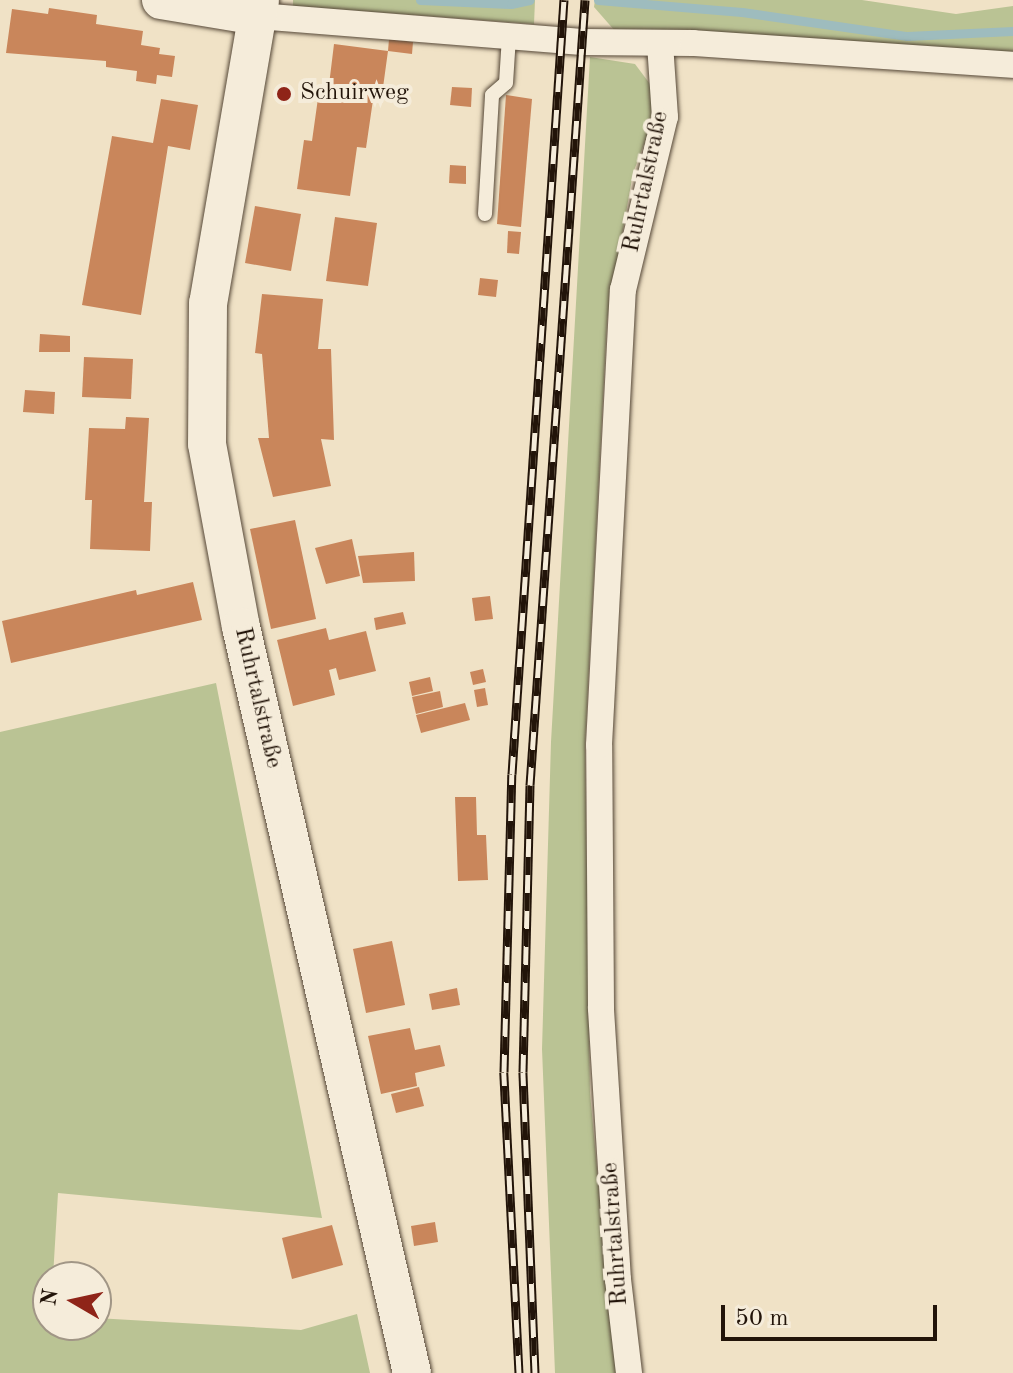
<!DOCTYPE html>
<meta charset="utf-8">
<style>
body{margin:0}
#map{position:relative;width:1013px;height:1373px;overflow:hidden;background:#f0e2c6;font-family:"Old Standard TT",serif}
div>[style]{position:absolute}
.green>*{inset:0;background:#bac394}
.stream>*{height:9px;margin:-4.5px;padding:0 4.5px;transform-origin:4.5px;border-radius:4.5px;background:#9ebcbe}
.building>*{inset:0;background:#c9865b}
.roads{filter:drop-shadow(0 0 2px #564838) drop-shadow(0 0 2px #564838)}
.lane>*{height:14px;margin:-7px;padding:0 7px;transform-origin:7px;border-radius:7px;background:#f5ecda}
.street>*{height:26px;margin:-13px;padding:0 13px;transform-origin:13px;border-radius:13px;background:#f5ecda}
.secondary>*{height:38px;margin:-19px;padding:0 19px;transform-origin:19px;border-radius:19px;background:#f5ecda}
.rail>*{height:9px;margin-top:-4.5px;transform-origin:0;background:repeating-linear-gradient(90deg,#f5ecda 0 18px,#221409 0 36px);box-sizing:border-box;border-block:2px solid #221409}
.dots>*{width:22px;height:22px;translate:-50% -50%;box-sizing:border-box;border:4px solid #f5ecda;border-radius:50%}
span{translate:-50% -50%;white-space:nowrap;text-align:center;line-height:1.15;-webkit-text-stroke:8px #f5ecda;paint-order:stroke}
.poi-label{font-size:24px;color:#221409}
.left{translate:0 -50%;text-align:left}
.street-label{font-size:24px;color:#221409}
.north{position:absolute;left:32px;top:1261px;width:80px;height:80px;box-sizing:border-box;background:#f5ecda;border:2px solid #a19686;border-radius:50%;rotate:279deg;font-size:22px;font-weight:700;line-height:32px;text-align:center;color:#221409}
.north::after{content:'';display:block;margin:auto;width:28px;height:36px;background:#8f2418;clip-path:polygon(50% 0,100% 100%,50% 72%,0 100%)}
.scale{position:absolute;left:721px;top:1305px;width:216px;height:36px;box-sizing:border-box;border:4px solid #221409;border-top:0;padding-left:10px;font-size:24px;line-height:28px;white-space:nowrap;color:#221409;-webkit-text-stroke:6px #f5ecda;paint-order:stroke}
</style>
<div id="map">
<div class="green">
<i style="clip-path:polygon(293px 0,535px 0,534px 24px,293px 6px)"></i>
<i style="clip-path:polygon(595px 0,862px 0,956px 14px,1013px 6px,1013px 59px,615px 31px,594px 7px)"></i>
<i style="clip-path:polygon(590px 57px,635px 64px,653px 88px,651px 126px,633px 173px,607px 321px,585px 746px,590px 1093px,616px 1373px,555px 1373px,542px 1049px,551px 742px)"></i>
<i style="clip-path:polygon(216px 683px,322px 1218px,58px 1193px,53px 1277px,48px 1277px,48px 1325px,96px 1325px,96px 1318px,301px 1330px,357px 1314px,370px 1373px,0 1373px,0 732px)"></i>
</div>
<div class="stream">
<i style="left:420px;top:0;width:91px;rotate:2.5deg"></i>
<i style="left:511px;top:4px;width:19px;rotate:-12deg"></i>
<i style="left:598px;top:0;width:144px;rotate:4.8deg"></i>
<i style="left:742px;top:12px;width:167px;rotate:8.3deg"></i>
<i style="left:907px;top:36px;width:106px;rotate:-2.7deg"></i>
</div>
<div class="building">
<i style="clip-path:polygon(49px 8px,97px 15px,96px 24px,143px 31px,141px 45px,160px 48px,159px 54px,175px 56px,172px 77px,157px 75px,156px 84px,136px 81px,137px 71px,106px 67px,106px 61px,6px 53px,12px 9px,48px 14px)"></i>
<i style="clip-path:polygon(389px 39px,413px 42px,412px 54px,388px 51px,381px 102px,373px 100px,366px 148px,357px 147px,350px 196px,297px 189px,304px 140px,312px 141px,319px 91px,328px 93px,334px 44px,388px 51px)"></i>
<i style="clip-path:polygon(452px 87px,472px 88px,471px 107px,450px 105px)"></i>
<i style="clip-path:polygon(506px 95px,532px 99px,521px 227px,497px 224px)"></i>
<i style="clip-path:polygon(161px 99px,198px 105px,190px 150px,168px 146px,141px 315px,82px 305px,112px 136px,153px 143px)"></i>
<i style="clip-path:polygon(450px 165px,466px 166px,466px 184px,449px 183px)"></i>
<i style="clip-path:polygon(255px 206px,301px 214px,291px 271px,245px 263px)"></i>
<i style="clip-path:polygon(335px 217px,377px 223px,368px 286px,326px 281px)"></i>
<i style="clip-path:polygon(508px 231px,521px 232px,519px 254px,507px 253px)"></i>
<i style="clip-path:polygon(480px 278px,498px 280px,496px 297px,478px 295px)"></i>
<i style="clip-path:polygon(262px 294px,323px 299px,318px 349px,331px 349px,334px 440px,321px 439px,331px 486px,273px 497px,258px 438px,269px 438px,262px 354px,255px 353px)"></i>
<i style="clip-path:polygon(40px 334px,70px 336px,70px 352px,39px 352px)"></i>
<i style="clip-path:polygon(84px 357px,133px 359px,131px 399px,82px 397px)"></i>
<i style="clip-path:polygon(25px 390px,55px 392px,54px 414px,23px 412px)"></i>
<i style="clip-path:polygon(126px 417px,149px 418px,144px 502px,152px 502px,150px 551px,90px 549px,92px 500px,85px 500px,89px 428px,125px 429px)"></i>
<i style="clip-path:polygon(295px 520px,316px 619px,271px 629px,250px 529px)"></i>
<i style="clip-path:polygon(352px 539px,360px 576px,326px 584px,315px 548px)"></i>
<i style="clip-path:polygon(414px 552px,415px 581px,363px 583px,358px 556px)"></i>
<i style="clip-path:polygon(193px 582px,202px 620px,11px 663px,2px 621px,136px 590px,137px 595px)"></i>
<i style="clip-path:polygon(490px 596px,493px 619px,475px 621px,472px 598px)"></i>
<i style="clip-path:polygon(403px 612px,406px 624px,376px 630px,374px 618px)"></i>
<i style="clip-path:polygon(326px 628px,329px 640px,366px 631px,376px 671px,339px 680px,336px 668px,329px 670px,335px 695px,293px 706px,277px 640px)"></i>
<i style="clip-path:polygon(483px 669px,486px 682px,473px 685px,470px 672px)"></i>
<i style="clip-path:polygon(430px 677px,433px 691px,412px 696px,409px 682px)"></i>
<i style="clip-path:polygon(485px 688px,488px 705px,477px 707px,474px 690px)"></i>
<i style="clip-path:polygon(440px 691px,443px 707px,416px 714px,412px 697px)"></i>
<i style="clip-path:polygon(465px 703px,470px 720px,421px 733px,416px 715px)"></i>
<i style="clip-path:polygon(455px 797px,476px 797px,477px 835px,486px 835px,488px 880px,458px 881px)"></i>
<i style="clip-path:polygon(392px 941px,405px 1005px,366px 1013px,353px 949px)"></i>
<i style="clip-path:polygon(457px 988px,460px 1005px,432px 1010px,429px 994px)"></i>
<i style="clip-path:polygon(410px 1028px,415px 1050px,440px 1045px,445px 1066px,415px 1073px,417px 1086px,381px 1094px,368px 1036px)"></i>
<i style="clip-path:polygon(419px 1087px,424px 1106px,396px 1113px,391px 1094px)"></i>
<i style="clip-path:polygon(435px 1222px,438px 1242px,414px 1246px,411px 1226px)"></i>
<i style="clip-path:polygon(332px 1225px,343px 1265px,292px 1279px,282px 1238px)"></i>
</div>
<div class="roads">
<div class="lane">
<i style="left:485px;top:214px;width:119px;rotate:-86.6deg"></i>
<i style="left:492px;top:95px;width:18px;rotate:-41deg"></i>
<i style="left:506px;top:83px;width:46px;rotate:-86.3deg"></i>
</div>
<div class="street">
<i style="left:258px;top:16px;width:325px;rotate:4.6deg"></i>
<i style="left:582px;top:42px;width:111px;rotate:0.5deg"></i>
<i style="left:693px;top:43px;width:321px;rotate:3.9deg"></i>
<i style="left:629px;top:1373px;width:94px;rotate:-96.7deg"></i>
<i style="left:618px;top:1280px;width:273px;rotate:-93.6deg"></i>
<i style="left:601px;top:1008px;width:263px;rotate:-90.4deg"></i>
<i style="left:599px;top:745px;width:456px;rotate:-87deg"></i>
<i style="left:623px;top:290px;width:178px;rotate:-76.4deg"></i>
<i style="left:665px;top:117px;width:73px;rotate:-93.9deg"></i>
</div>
<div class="secondary">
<i style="left:161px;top:0;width:98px;rotate:9.4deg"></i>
<i style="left:260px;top:0;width:307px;rotate:99.7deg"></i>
<i style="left:208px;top:303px;width:141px;rotate:90.4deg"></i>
<i style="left:207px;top:444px;width:186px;rotate:79.5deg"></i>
<i style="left:241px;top:627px;width:765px;rotate:77.09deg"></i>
</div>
</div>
<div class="rail">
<i style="left:519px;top:1373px;width:301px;rotate:-92.9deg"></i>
<i style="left:504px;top:1072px;width:298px;rotate:-88.5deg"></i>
<i style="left:512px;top:774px;width:776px;rotate:-86.16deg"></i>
<i style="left:535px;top:1373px;width:301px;rotate:-92.3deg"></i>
<i style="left:523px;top:1072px;width:287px;rotate:-88.6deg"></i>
<i style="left:530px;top:785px;width:787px;rotate:-85.99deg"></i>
</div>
<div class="dots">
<i style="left:284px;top:94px;background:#8f2418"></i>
</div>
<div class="poi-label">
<span class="left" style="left:300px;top:94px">Schuirweg</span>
</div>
<div class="street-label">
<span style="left:647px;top:182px;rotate:-78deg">Ruhrtalstraße</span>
<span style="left:257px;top:698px;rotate:77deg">Ruhrtalstraße</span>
<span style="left:616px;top:1234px;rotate:-94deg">Ruhrtalstraße</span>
</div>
<div class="north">N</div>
<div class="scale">50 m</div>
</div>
